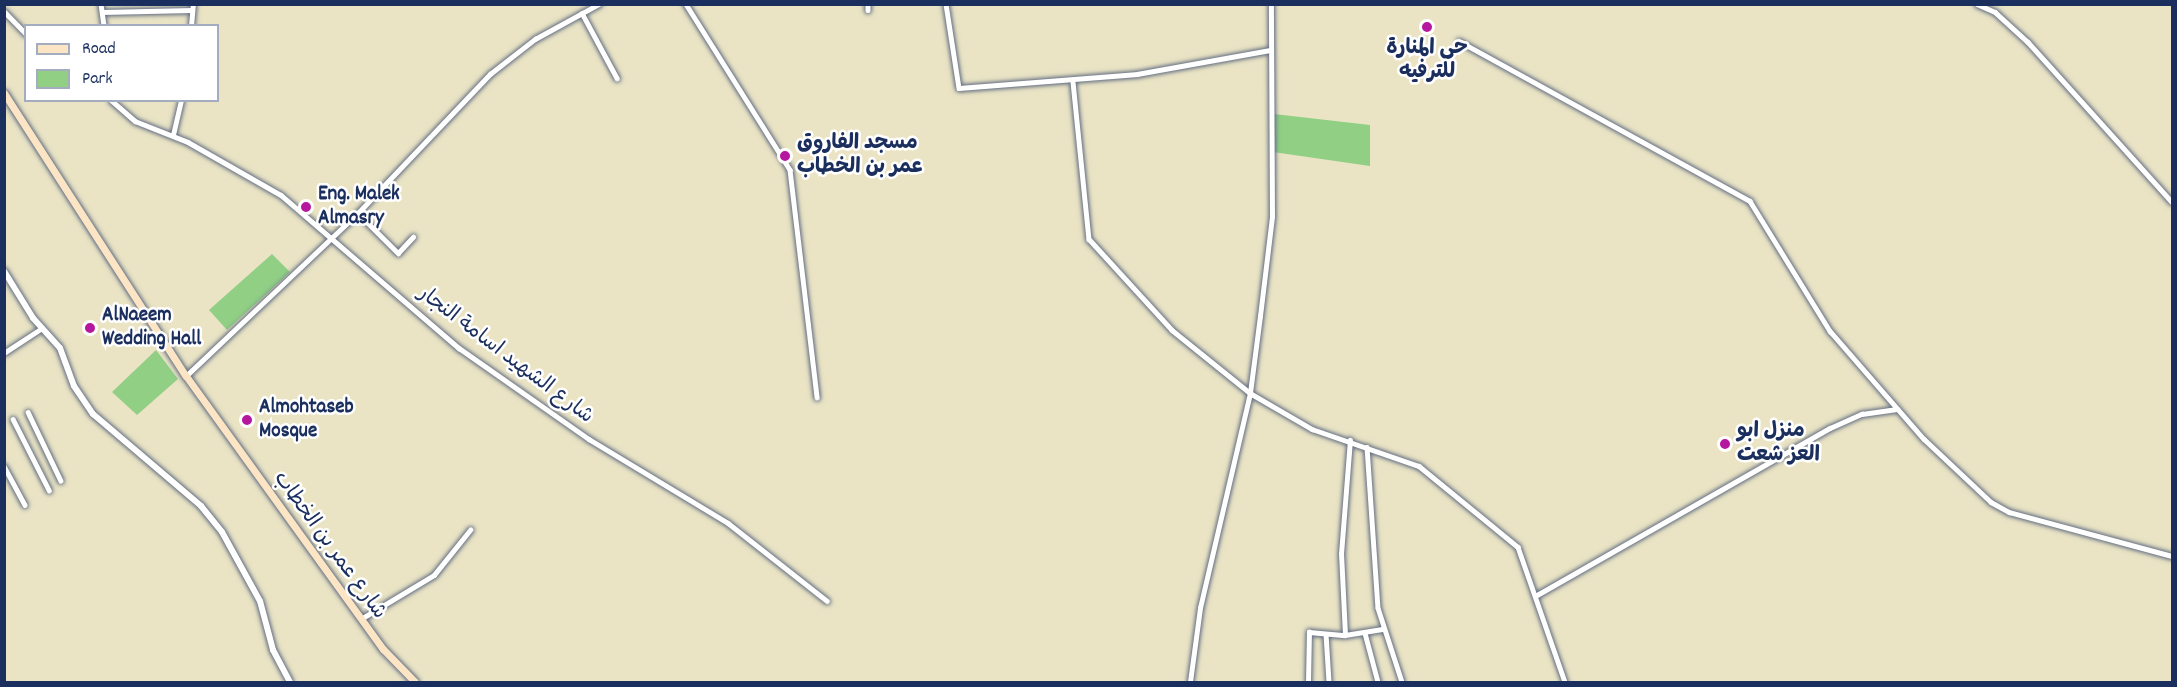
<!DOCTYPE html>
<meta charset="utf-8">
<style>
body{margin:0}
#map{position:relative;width:2177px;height:687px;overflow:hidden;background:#eae4c5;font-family:Dekko,"Playpen Sans Arabic",sans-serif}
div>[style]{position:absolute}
.green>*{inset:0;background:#91cf85}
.roads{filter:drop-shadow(0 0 2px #636e82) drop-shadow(0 0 2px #636e82)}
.minor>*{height:4.5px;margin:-2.25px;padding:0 2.25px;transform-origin:2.25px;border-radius:2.25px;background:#fff}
.tertiary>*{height:6px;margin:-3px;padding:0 3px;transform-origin:3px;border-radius:3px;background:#fff}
.secondary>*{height:7px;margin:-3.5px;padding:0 3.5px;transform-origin:3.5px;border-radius:3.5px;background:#fce5c4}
.dots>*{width:16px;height:16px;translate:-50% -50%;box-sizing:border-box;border:3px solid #fff;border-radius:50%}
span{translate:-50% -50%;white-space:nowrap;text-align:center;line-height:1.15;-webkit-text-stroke:5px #fff;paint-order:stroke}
.poi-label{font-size:21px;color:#1b2f5e;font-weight:700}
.left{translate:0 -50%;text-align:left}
.street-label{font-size:21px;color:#1b2f5e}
.frame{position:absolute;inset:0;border:6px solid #1b2f5e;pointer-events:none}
.legend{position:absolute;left:24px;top:24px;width:195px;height:78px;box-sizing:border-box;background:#fff;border:2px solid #a4acbf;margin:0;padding:8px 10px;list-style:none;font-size:18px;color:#1b2f5e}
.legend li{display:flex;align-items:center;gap:12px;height:30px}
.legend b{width:30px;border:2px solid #a4acbf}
</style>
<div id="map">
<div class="green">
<i style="clip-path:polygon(1274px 114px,1370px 125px,1370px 166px,1273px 152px)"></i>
<i style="clip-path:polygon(272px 254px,290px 272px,227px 330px,209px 310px)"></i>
<i style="clip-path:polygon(156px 350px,178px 379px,137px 415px,112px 392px)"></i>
</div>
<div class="roads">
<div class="minor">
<i style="left:101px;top:4px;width:22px;rotate:82deg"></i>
<i style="left:686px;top:4px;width:196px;rotate:57.9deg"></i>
<i style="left:790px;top:170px;width:229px;rotate:83.2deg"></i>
<i style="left:868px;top:4px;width:6px;rotate:90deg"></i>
<i style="left:946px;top:4px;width:85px;rotate:81.2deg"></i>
<i style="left:959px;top:88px;width:179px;rotate:-4.5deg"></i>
<i style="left:1137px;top:74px;width:135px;rotate:-10.2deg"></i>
<i style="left:1977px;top:4px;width:20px;rotate:24deg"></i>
<i style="left:1995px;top:12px;width:45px;rotate:42.3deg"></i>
<i style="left:2028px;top:42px;width:215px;rotate:48deg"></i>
<i style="left:4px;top:11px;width:32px;rotate:46deg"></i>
<i style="left:102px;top:12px;width:90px;rotate:-1.3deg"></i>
<i style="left:582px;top:13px;width:74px;rotate:61.7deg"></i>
<i style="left:191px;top:26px;width:22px;rotate:-85deg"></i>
<i style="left:1459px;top:41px;width:332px;rotate:28.8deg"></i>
<i style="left:1750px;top:201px;width:153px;rotate:58.4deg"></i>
<i style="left:1830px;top:331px;width:143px;rotate:49deg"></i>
<i style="left:1924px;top:439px;width:92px;rotate:43.2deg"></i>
<i style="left:1991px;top:502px;width:21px;rotate:29deg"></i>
<i style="left:2009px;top:512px;width:169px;rotate:15.1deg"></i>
<i style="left:1073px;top:82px;width:158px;rotate:84.2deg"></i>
<i style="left:1089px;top:239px;width:123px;rotate:47.6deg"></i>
<i style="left:1172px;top:330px;width:100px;rotate:38.9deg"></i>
<i style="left:1250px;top:393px;width:72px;rotate:30.1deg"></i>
<i style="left:1312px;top:429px;width:113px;rotate:19.1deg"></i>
<i style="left:1419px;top:466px;width:128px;rotate:39.3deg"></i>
<i style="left:1518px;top:547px;width:143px;rotate:70.8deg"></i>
<i style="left:111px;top:100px;width:32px;rotate:41deg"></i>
<i style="left:135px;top:121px;width:57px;rotate:21.6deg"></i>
<i style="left:188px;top:142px;width:107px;rotate:29.7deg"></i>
<i style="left:281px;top:195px;width:235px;rotate:40.7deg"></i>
<i style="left:459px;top:348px;width:159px;rotate:35deg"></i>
<i style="left:589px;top:439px;width:162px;rotate:31.1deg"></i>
<i style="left:728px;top:523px;width:126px;rotate:38.2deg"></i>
<i style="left:173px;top:135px;width:36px;rotate:-77deg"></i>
<i style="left:358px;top:213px;width:57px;rotate:45deg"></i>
<i style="left:398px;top:253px;width:22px;rotate:-47deg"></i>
<i style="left:4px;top:353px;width:45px;rotate:-33.3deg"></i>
<i style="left:186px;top:376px;width:237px;rotate:-43.5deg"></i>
<i style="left:358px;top:213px;width:192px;rotate:-46.5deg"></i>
<i style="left:490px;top:74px;width:57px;rotate:-37.9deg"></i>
<i style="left:535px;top:39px;width:73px;rotate:-28.7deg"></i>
<i style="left:28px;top:412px;width:76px;rotate:64.4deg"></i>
<i style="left:13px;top:419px;width:80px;rotate:63.1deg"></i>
<i style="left:1367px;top:447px;width:161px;rotate:86.1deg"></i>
<i style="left:1378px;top:608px;width:78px;rotate:72deg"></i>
<i style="left:4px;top:466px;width:44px;rotate:61.7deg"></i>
<i style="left:1537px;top:595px;width:337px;rotate:-29.7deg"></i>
<i style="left:1830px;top:428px;width:35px;rotate:-24deg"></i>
<i style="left:1862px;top:414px;width:35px;rotate:-8deg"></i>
<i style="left:361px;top:619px;width:85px;rotate:-31.1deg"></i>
<i style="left:434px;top:575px;width:58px;rotate:-51.3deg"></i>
<i style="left:1365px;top:633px;width:51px;rotate:75.1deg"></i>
<i style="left:1326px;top:634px;width:48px;rotate:86.4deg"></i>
<i style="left:1345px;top:635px;width:81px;rotate:-92.8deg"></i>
<i style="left:1341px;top:554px;width:114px;rotate:-85.5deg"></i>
<i style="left:1190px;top:682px;width:75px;rotate:-82.3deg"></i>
<i style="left:1200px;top:608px;width:221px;rotate:-76.9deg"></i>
<i style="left:1250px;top:393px;width:78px;rotate:-82.6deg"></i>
<i style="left:1260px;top:316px;width:100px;rotate:-83.1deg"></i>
<i style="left:1272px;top:217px;width:213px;rotate:-90.3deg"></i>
<i style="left:1308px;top:682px;width:50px;rotate:-88.9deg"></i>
<i style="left:1309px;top:632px;width:36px;rotate:5deg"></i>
<i style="left:1345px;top:635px;width:39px;rotate:-9deg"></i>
</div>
<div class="tertiary">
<i style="left:4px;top:271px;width:55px;rotate:58.3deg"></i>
<i style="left:33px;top:318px;width:40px;rotate:48deg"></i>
<i style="left:60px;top:348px;width:40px;rotate:69.8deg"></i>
<i style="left:74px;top:386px;width:34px;rotate:56deg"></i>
<i style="left:93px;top:414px;width:142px;rotate:40.4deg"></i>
<i style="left:201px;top:506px;width:33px;rotate:51deg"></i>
<i style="left:222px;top:532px;width:79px;rotate:61.2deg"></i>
<i style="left:260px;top:601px;width:51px;rotate:75.1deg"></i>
<i style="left:273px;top:650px;width:36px;rotate:62deg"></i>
</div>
<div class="secondary">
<i style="left:4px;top:93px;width:336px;rotate:57.3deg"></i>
<i style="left:186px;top:376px;width:337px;rotate:54.2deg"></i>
<i style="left:383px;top:649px;width:46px;rotate:45.9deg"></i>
</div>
</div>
<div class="dots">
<i style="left:1427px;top:27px;background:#b5179e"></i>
<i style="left:785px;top:156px;background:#b5179e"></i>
<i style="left:306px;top:207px;background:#b5179e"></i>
<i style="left:90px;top:328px;background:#b5179e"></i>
<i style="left:247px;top:420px;background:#b5179e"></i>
<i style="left:1725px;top:444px;background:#b5179e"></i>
</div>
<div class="poi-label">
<span style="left:1427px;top:61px">حي المنارة<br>للترفيه</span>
<span class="left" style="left:797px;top:156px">مسجد الفاروق<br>عمر بن الخطاب</span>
<span class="left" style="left:318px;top:207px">Eng. Malek<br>Almasry</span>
<span class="left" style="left:102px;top:328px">AlNaeem<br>Wedding Hall</span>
<span class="left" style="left:259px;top:420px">Almohtaseb<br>Mosque</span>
<span class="left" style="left:1737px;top:444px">منزل ابو<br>العز شعت</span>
</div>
<div class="street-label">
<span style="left:505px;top:356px;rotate:37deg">شارع الشهيد اسامة النجار</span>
<span style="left:329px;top:546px;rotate:54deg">شارع عمر بن الخطاب</span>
</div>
<div class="frame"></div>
<ul class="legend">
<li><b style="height:8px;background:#fce5c4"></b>Road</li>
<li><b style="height:16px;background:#91cf85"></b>Park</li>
</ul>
</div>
